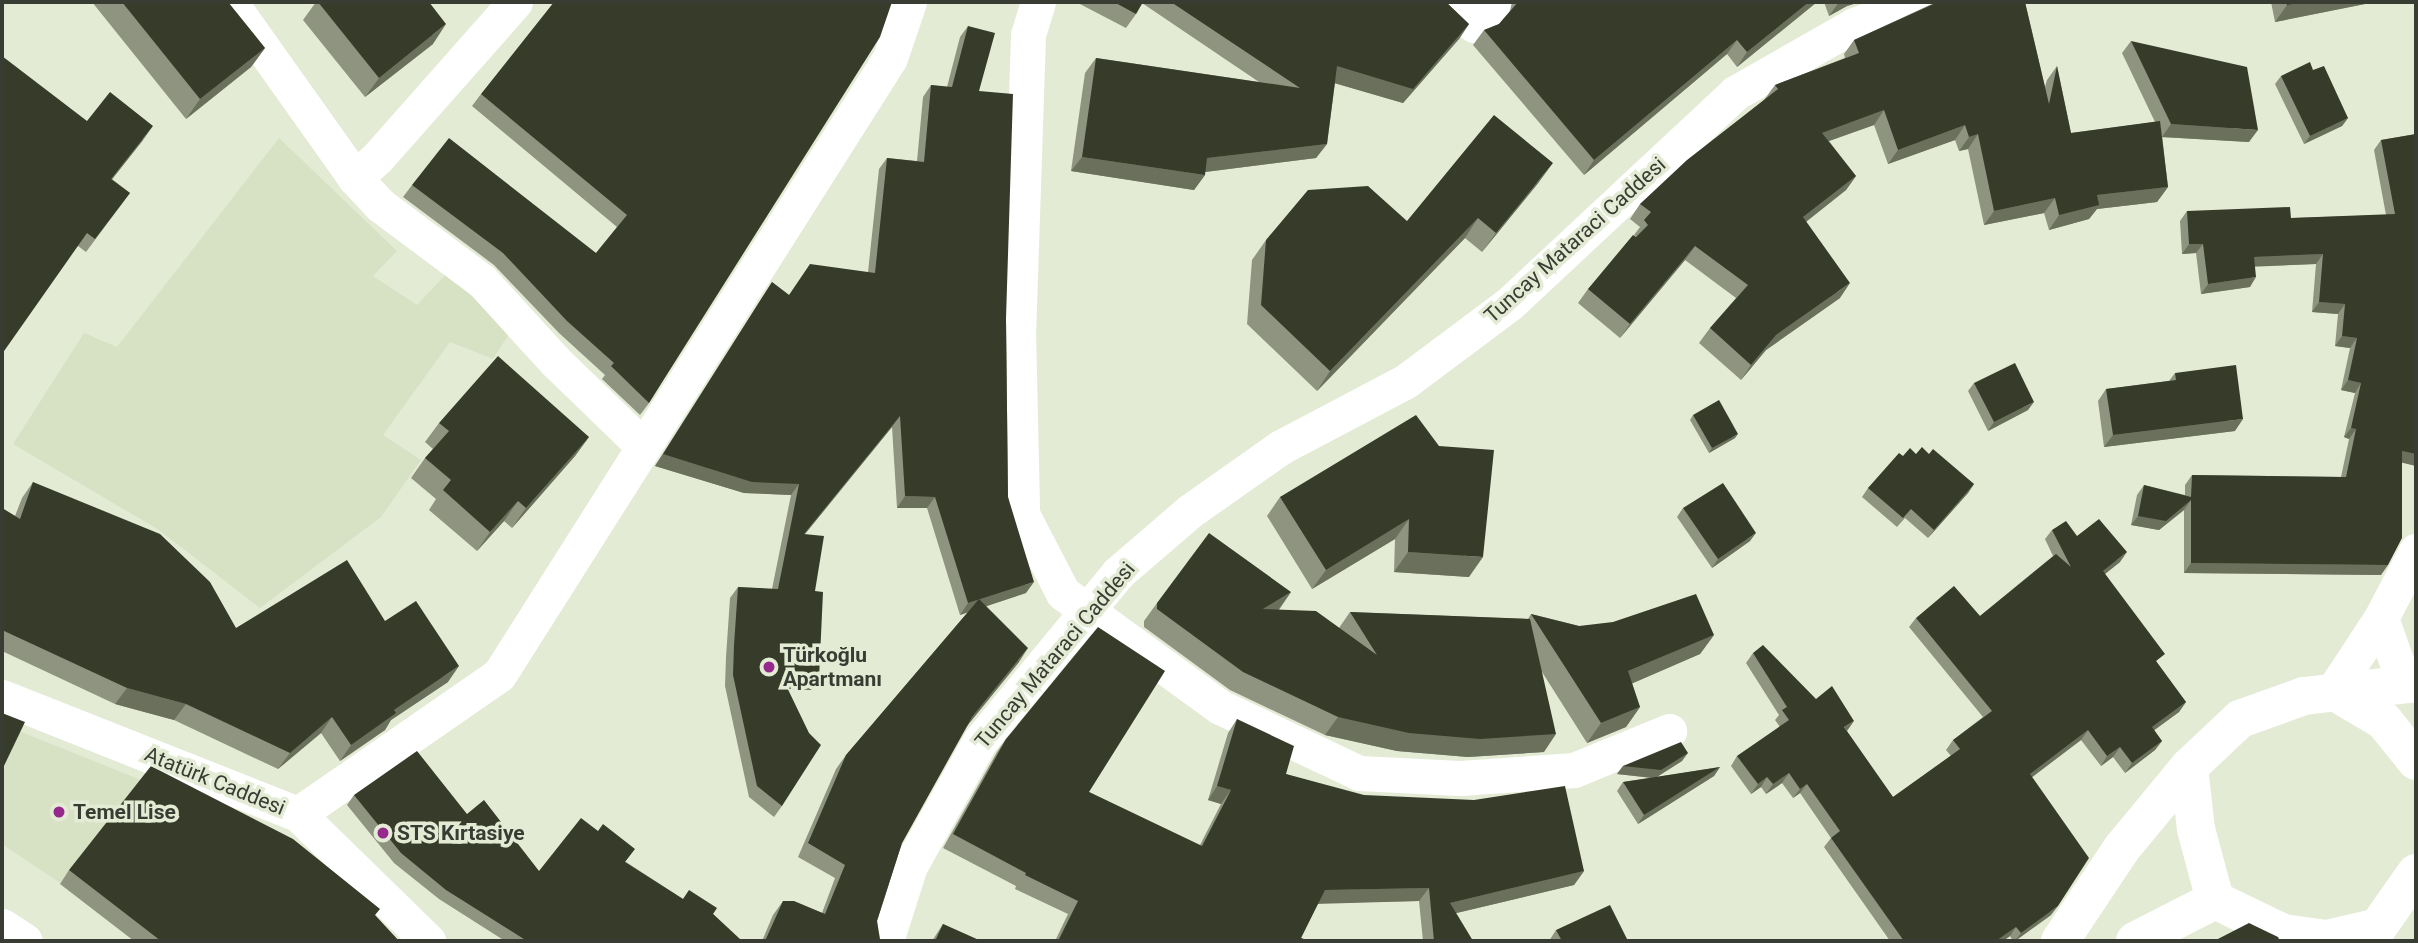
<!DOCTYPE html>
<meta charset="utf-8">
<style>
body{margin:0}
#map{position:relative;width:2418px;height:943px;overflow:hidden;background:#e4ebd5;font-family:Roboto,sans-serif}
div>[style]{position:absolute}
.built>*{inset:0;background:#d7e1c3}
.minor>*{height:35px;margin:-17.5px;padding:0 17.5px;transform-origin:17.5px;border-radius:17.5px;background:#fff}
.major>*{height:38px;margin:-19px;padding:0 19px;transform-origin:19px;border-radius:19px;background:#fff}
.wall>*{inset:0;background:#8e9480}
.shaded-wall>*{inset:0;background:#6b705d}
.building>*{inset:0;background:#373c2a}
.dots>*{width:19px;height:19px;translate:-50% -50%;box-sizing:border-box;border:4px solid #e4ebd5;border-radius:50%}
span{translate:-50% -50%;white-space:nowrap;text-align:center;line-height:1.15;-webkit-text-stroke:7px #e4ebd5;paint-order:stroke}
.street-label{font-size:21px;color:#393c33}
.poi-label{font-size:21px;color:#393c33;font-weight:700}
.left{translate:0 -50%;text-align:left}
.frame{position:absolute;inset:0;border:4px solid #393c33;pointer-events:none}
</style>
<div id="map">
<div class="built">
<i style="clip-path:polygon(279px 138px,397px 251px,373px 276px,417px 305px,451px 269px,516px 323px,493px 359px,450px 342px,383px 435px,421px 460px,381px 517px,260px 608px,159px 530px,13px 444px,84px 333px,117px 347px)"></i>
<i style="clip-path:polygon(19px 731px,141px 780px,60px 883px,2px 844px,2px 766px)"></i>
</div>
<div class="minor">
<i style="left:230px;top:2px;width:216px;rotate:54.6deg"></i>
<i style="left:515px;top:2px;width:208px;rotate:131.5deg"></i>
<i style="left:377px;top:158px;width:30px;rotate:138deg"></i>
<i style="left:355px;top:178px;width:37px;rotate:47deg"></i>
<i style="left:380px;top:205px;width:127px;rotate:36.7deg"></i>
<i style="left:482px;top:281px;width:110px;rotate:47.6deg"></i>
<i style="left:556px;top:362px;width:121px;rotate:44deg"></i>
<i style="left:1038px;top:2px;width:34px;rotate:107deg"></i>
<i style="left:1028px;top:35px;width:296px;rotate:91.9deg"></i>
<i style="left:1018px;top:331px;width:183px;rotate:88.7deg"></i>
<i style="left:1022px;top:514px;width:89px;rotate:62.6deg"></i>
<i style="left:1063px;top:593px;width:194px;rotate:36deg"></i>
<i style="left:1220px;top:707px;width:154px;rotate:25.4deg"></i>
<i style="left:1359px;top:773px;width:101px;rotate:2.8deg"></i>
<i style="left:1460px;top:778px;width:114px;rotate:-4deg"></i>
<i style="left:1574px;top:770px;width:103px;rotate:-22.3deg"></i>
<i style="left:1446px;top:2px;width:36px;rotate:39deg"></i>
<i style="left:1474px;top:25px;width:30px;rotate:-49deg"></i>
<i style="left:2381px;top:618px;width:69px;rotate:70.5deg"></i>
<i style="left:2333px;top:691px;width:87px;rotate:-56.7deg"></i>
<i style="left:2381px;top:618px;width:76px;rotate:-62.4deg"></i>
<i style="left:2px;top:697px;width:318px;rotate:21.6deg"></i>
<i style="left:298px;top:814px;width:182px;rotate:44.3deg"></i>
<i style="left:298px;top:814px;width:244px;rotate:-34.7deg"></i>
<i style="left:499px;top:675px;width:730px;rotate:-57.64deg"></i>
<i style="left:890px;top:58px;width:59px;rotate:-71.3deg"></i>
<i style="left:2px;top:926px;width:27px;rotate:33deg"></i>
<i style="left:886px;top:941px;width:79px;rotate:-72.3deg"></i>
<i style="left:910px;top:866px;width:143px;rotate:-60.8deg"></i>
<i style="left:980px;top:741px;width:217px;rotate:-50.6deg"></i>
<i style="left:1118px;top:573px;width:95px;rotate:-40.7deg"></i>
<i style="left:1190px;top:511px;width:111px;rotate:-35.1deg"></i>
<i style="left:1281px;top:447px;width:141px;rotate:-27.8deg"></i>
<i style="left:1406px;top:381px;width:129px;rotate:-36.8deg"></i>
<i style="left:1509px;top:304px;width:309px;rotate:-43deg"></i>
<i style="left:1735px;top:93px;width:137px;rotate:-29.7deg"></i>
<i style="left:1854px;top:25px;width:65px;rotate:-20.7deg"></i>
</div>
<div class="major">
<i style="left:2333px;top:691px;width:59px;rotate:30.5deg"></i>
<i style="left:2384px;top:721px;width:51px;rotate:51.3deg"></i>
<i style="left:2189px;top:767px;width:62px;rotate:83.6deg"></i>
<i style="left:2196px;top:829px;width:73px;rotate:75deg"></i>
<i style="left:2215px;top:900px;width:76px;rotate:25.9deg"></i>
<i style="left:2283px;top:933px;width:44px;rotate:7.8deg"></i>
<i style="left:2327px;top:939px;width:52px;rotate:-13.2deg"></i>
<i style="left:2378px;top:927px;width:66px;rotate:-54.9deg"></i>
<i style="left:2060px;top:941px;width:112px;rotate:-56.3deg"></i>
<i style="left:2122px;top:848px;width:105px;rotate:-50.4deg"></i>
<i style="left:2189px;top:767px;width:70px;rotate:-43.3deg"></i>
<i style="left:2240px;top:719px;width:68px;rotate:-19.8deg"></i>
<i style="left:2304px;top:696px;width:113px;rotate:-6.6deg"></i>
<i style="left:2135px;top:941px;width:90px;rotate:-27.1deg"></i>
</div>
<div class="wall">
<i style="clip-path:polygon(92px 2px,228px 2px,265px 48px,251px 67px,186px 119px)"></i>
<i style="clip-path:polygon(316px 2px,429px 2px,433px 44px,365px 97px,303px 20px)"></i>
<i style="clip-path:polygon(892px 2px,649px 403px,640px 415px,602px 379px,605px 375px,559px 333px,494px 265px,403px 197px,412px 185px,596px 253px,617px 227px,472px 106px,481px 94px)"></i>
<i style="clip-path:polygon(1076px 2px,1446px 2px,1469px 24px,1459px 39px,1403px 103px,1335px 83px,1327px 144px,1316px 158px,1205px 172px,1205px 175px,1194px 190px,1071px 171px,1085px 73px,1096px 58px,1259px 82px,1142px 3px,1136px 14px,1126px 28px)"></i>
<i style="clip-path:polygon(1512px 2px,1817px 2px,1737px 67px,1727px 54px,1584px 175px,1473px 45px,1484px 30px,1499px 24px,1510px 11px)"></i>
<i style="clip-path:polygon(1824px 2px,1860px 2px,1847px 6px,1829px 16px)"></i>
<i style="clip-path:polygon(1934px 2px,2025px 2px,2045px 87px,2047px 80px,2057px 66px,2071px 133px,2155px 122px,2122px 53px,2131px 41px,2249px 142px,2162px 137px,2162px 135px,2168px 187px,2157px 202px,2097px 209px,2089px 219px,2049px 230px,2044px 213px,1984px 225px,1968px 149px,1959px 151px,1955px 140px,1888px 164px,1874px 125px,1829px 141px,1856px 176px,1846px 190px,1806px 222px,1840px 298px,1766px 350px,1741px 380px,1699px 343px,1710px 328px,1736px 298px,1685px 260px,1620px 338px,1578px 303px,1588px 289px,1636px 237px,1634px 235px,1640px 227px,1630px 219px,1640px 204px,1764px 100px,1775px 85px,1845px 58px,1844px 54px,1854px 40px,1934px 3px)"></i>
<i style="clip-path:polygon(2271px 2px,2375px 2px,2275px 22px)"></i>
<i style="clip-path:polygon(968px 26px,979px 91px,1006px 319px,1008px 497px,1026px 593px,986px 606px,1019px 662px,969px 723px,902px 843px,877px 921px,879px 941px,762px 941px,773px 915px,783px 901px,822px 913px,835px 878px,798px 857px,836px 769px,846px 755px,968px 612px,960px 615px,927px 508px,897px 508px,892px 427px,805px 534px,815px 591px,811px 690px,788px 689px,782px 806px,774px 817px,749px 797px,725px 686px,726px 657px,730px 598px,738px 587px,772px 589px,791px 495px,744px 493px,655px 466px,772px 282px,789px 295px,868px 272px,879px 169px,887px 158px,917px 161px,923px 97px,931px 85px,947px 87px,960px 37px)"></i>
<i style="clip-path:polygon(2313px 70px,2348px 118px,2342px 126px,2304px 144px,2275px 84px,2281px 76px)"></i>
<i style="clip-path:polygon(87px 121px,143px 140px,112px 179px,130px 193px,86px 252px,78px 246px)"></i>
<i style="clip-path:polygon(2416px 134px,2416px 466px,2402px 462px,2381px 575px,2184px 573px,2184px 510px,2159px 530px,2131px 525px,2137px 495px,2144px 485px,2185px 495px,2185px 485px,2192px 475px,2341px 477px,2349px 439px,2344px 437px,2355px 393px,2341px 390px,2350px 348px,2335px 346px,2338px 314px,2312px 312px,2316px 264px,2255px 266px,2250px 287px,2201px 294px,2196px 253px,2182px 254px,2180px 221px,2187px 211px,2291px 218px,2386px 215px,2374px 150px,2381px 140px)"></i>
<i style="clip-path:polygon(1539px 182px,1482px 252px,1465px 238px,1317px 391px,1247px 324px,1252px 260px,1266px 240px,1407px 221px)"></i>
<i style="clip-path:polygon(2175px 373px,2235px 431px,2104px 447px,2098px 401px,2106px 389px,2169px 381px)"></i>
<i style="clip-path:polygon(1974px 383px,2028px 410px,1988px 431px,1968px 391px)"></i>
<i style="clip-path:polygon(1693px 415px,1735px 438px,1709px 453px,1690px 420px)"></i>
<i style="clip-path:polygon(439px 423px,589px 437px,575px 456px,512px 528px,504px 521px,477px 551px,429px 510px,436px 499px,411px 478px,425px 458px,433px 449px,425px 442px)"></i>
<i style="clip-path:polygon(1439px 446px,1469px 577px,1394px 572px,1395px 539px,1312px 589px,1267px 516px,1280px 497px)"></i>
<i style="clip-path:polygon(1916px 454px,1929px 454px,1974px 484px,1968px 493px,1928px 538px,1905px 518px,1897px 527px,1862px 497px,1868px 488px,1903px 456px)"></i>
<i style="clip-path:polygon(33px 482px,236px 628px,385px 621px,448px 682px,391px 720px,385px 730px,340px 761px,321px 733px,278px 769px,174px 720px,115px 704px,2px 651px,2px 508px,15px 516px,22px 498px)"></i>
<i style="clip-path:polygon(1683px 508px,1750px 541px,1712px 568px,1677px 517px)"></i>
<i style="clip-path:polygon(2052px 530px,2077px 536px,2120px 562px,2105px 574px,2158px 664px,2186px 702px,2179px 712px,2154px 730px,2162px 741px,2155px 750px,2125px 773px,2113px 757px,2101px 766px,2081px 740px,2032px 777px,2051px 915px,2015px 941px,2013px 941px,2010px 936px,2003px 941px,1890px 941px,1824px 847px,1831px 838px,1800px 793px,1793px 798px,1782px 783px,1766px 794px,1761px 787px,1751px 794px,1731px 766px,1737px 756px,1780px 727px,1775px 720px,1779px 715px,1746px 663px,1753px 653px,1847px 731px,1893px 797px,1951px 756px,1946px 750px,1953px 740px,1983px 717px,1909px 627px,1916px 618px,1980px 616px,2053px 556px,2045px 539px)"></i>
<i style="clip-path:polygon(1291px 592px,1279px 610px,1339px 628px,1350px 612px,1528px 619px,1531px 614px,1579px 626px,1714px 635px,1700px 654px,1632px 683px,1640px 707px,1626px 727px,1587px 743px,1542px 672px,1544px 752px,1468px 757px,1397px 751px,1325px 735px,1230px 690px,1144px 627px,1144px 621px,1157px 603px)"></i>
<i style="clip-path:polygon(1237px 719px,1286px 774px,1584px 871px,1574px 885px,1456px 913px,1473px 941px,1423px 941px,1419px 901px,1318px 903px,1301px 938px,1309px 941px,1055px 941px,1068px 914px,1015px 889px,1016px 886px,943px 848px,997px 752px,1006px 739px,1089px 792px,1200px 845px,1221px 804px,1208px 800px,1228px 733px)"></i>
<i style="clip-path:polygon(1682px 761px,1657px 777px,1720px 767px,1714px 776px,1638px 824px,1617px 791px,1623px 782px,1651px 778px,1617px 774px,1623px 766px)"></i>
<i style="clip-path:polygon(354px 795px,467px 814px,539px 871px,626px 862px,683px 899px,713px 914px,742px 941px,505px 941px,439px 899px,394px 863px,347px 805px)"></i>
<i style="clip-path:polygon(69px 870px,375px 916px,399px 941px,134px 941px,60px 884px)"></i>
<i style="clip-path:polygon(943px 924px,981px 941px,932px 941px)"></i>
<i style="clip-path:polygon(1556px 930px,1628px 941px,1549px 941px)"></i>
</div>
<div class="shaded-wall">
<i style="clip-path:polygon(1809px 2px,1817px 2px,1737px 67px,1747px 52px)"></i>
<i style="clip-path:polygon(1839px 2px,1860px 2px,1847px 6px,1829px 16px)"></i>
<i style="clip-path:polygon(2305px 2px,2375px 2px,2275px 22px,2287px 5px)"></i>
<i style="clip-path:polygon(446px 24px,433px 44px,365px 97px,379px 78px)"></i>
<i style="clip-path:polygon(1469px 24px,1459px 39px,1403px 103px,1327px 81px,1337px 66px)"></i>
<i style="clip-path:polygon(1737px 40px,1727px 54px,1584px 175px,1594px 160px)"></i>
<i style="clip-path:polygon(265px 48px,251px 67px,186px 119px,200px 99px)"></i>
<i style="clip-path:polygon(1884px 110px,1874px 125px,1812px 147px,1822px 133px)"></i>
<i style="clip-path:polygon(2348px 118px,2342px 126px,2304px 144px,2310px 136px)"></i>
<i style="clip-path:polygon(2171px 124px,2258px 130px,2249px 142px,2162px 137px)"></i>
<i style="clip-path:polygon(1965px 125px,1955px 140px,1888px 164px,1898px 150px)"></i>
<i style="clip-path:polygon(153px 126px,143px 140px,102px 192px,111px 179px)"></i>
<i style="clip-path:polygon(1978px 134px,1968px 149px,1959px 151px,1969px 137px)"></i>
<i style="clip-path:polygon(1327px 144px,1316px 158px,1197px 173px,1207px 158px)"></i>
<i style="clip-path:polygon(1082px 157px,1205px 175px,1194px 190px,1071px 171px)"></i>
<i style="clip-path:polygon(1553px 163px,1539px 182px,1482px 252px,1496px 233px)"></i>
<i style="clip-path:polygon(1856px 176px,1846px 190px,1793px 232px,1803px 217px)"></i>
<i style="clip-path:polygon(2168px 187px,2157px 202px,2097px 209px,2089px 219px,2049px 230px,2059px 215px,2097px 195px)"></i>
<i style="clip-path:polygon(2055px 198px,2044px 213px,1984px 225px,1994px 211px)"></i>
<i style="clip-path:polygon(1478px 218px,1465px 238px,1317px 391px,1330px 371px)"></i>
<i style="clip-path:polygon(2189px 244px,2203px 244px,2196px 253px,2182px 254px)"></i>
<i style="clip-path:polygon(1695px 246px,1685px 260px,1620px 338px,1630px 324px)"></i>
<i style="clip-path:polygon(2323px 254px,2316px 264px,2247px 267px,2254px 257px)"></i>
<i style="clip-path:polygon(2256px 277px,2250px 287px,2201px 294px,2208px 284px)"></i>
<i style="clip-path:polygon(1850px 283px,1840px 298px,1766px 350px,1741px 380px,1751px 365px,1776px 335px)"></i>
<i style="clip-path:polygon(2319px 302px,2345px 304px,2338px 314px,2312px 312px)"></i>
<i style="clip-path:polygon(2342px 336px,2357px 338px,2350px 348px,2335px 346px)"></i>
<i style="clip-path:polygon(2348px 380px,2361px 383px,2355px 393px,2341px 390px)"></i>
<i style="clip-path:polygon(2034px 402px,2028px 410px,1988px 431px,1994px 422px)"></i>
<i style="clip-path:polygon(900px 416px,892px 427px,796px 545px,804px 534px)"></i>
<i style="clip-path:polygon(2243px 419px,2235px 431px,2104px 447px,2113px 435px)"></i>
<i style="clip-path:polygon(2351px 428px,2356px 429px,2349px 439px,2344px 437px)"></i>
<i style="clip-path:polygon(1738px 434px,1735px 438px,1709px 453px,1712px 448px)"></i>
<i style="clip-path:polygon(589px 437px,575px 456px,512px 528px,526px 508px)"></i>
<i style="clip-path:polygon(2402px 451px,2416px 454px,2416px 466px,2395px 461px)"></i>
<i style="clip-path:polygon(663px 454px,799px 484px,791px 495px,744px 493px,655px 466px)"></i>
<i style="clip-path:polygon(1974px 484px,1968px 493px,1928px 538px,1934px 530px)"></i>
<i style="clip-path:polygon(905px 496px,935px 497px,927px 508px,897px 508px)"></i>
<i style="clip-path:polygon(2191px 500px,2184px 510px,2159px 530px,2131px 525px,2138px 516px)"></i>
<i style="clip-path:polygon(518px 501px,504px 521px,477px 551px,490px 532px)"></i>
<i style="clip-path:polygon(1409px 519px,1395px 539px,1312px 589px,1326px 570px)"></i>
<i style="clip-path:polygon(1756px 533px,1750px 541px,1712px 568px,1718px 559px)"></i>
<i style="clip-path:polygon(1408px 552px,1483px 557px,1469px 577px,1394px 572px)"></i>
<i style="clip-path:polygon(2127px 552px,2120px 562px,2096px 581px,2103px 571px)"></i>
<i style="clip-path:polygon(2191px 563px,2388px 565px,2381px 575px,2184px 573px)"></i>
<i style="clip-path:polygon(1034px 582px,1026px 593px,960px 615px,968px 603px)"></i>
<i style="clip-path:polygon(1291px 592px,1278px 610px,1263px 609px)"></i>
<i style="clip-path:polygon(1714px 635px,1700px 654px,1615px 691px,1628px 671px)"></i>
<i style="clip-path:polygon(1028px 648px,1019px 662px,963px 731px,972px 717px)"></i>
<i style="clip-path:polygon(459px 666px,448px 682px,391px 720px,385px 730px,340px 761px,351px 745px,394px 710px)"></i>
<i style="clip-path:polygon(782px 677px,819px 679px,811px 690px,774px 688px)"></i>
<i style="clip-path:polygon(127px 688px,186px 704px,174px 720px,115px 704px)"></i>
<i style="clip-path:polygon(2186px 702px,2179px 712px,2145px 737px,2152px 727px)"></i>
<i style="clip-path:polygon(1640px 707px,1626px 727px,1587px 743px,1601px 723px)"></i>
<i style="clip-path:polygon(332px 717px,321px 733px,278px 769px,290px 753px)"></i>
<i style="clip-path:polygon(1338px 717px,1556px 734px,1544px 752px,1468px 757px,1397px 751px,1325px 735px)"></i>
<i style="clip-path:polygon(1854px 721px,1847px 731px,1844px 727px)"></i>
<i style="clip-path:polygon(2088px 730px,2081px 740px,2023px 784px,2030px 774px)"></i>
<i style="clip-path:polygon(2162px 741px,2155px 750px,2125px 773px,2132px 763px)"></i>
<i style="clip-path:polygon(2120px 747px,2113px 757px,2101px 766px,2107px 756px)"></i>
<i style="clip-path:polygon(1688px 753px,1682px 761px,1655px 778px,1617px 774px,1623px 766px)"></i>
<i style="clip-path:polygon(1720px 767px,1714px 776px,1638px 824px,1644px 815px)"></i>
<i style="clip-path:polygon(1789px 773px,1782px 783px,1766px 794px,1773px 784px)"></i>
<i style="clip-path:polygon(1767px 777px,1761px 787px,1751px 794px,1758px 784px)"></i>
<i style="clip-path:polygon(1807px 784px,1800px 793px,1793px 798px,1800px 789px)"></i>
<i style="clip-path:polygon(1217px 786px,1231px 790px,1221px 804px,1208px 800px)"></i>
<i style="clip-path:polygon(1584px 871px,1574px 885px,1440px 917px,1450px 903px)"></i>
<i style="clip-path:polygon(1429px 888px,1419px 901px,1315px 904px,1325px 890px)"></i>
<i style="clip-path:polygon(2058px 906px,2051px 915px,2015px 941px,2021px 933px)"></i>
<i style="clip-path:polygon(2016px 927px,2010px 936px,2003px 941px,1996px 941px)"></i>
</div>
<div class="building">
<i style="clip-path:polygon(122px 2px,228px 2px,265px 48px,200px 99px)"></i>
<i style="clip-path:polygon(318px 2px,429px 2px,446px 24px,379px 78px)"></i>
<i style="clip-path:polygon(554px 2px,892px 2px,880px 37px,649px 403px,611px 366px,614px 363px,567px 321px,503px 253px,412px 185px,449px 138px,596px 253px,627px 215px,481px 94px)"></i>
<i style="clip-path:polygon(1114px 2px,1143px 2px,1136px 14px)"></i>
<i style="clip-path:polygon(1171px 2px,1446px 2px,1469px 24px,1413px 89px,1337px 66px,1327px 144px,1207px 158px,1205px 175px,1082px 157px,1096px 58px,1300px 88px)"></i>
<i style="clip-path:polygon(1518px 2px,1809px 2px,1747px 52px,1737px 40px,1594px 160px,1484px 30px,1499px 24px)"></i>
<i style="clip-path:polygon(1938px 2px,2025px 2px,2049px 104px,2057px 66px,2071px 133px,2160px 121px,2168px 187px,2097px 195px,2099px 205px,2059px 215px,2055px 198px,1994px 211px,1978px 134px,1969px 137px,1965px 125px,1898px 150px,1884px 110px,1822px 133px,1856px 176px,1803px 217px,1850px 283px,1776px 335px,1751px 365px,1710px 328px,1748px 285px,1695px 246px,1630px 324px,1588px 289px,1633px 235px,1636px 237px,1648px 225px,1644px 220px,1651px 212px,1640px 204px,1687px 160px,1778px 89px,1775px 85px,1859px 53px,1854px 40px)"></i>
<i style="clip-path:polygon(2286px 2px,2305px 2px,2287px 5px)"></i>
<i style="clip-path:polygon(968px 26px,995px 33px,979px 91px,1013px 94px,1006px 319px,1008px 497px,1034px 582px,968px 603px,935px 497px,905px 496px,900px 416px,804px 534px,824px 536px,815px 591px,823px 592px,819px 679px,782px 677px,809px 733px,821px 745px,782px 806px,757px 786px,733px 675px,734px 645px,738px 587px,778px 589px,799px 484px,752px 482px,663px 454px,772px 282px,789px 295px,810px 264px,875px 273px,887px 158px,924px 162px,931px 85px,952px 87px)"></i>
<i style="clip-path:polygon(2131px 41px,2247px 67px,2258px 130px,2171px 124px)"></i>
<i style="clip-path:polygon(2px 56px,87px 121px,110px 92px,153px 126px,111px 179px,130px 193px,95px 239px,87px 233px,2px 354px)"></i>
<i style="clip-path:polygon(2310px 62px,2313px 70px,2324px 66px,2348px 118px,2310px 136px,2281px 76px)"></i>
<i style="clip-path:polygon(1494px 115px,1553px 163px,1496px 233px,1478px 218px,1330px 371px,1261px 305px,1266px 240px,1308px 190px,1368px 186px,1407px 221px)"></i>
<i style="clip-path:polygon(2416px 134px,2416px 454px,2402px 451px,2402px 538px,2388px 565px,2191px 563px,2191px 500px,2166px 521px,2138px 516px,2144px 485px,2191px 497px,2192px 475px,2346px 477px,2356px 429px,2351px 428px,2361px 383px,2348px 380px,2357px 338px,2342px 336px,2345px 304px,2319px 302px,2323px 254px,2254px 257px,2256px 277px,2208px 284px,2203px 244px,2189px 244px,2187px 211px,2290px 207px,2291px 218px,2395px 214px,2381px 140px)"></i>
<i style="clip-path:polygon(498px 356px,589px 437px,526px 508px,518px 501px,490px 532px,443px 490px,451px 480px,425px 458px,449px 431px,439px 423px)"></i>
<i style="clip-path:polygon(2015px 363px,2034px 402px,1994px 422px,1974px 383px)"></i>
<i style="clip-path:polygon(2236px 365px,2243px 419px,2113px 435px,2106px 389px,2176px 380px,2175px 373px)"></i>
<i style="clip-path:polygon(1719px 400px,1738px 434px,1712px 448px,1693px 415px)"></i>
<i style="clip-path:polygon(1416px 415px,1439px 446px,1494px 450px,1483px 557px,1408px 552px,1409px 519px,1326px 570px,1280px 497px)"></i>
<i style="clip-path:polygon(1922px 447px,1929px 454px,1933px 449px,1974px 484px,1934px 530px,1911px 509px,1903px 518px,1868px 488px,1899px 453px,1903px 456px,1910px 448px,1916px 454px)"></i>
<i style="clip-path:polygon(33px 482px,160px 534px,210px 582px,236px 628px,347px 560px,385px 621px,416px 601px,459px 666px,394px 710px,396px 713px,351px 745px,332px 717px,290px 753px,186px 704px,127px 688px,2px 630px,2px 508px,20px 519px)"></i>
<i style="clip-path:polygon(1723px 483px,1756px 533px,1718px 559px,1683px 508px)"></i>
<i style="clip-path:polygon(2099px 519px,2127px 552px,2103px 571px,2165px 654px,2156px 661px,2186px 702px,2152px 727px,2162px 741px,2132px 763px,2120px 747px,2107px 756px,2088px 730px,2030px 774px,2089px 858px,2058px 906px,2021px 933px,2016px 927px,1996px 941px,1904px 941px,1831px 838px,1840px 831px,1807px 784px,1800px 789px,1789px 773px,1773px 784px,1767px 777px,1758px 784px,1737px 756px,1789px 720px,1782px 710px,1787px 707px,1753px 653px,1763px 645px,1816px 699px,1832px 686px,1854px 721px,1844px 727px,1893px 797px,1960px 749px,1953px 740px,1992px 711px,1916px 618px,1954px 586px,1980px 616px,2056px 554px,2071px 567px,2052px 530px,2066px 521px,2077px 536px)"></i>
<i style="clip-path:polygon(1209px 533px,1291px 592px,1263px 609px,1316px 611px,1377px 655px,1350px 612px,1530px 619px,1556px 734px,1480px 739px,1409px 733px,1338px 717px,1243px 672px,1157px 609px,1157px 603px)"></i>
<i style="clip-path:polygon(1696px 594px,1714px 635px,1628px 671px,1640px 707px,1601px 723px,1531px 614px,1579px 626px,1613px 622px)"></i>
<i style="clip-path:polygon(979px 599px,1028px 648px,972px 717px,902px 843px,877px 921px,880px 939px,879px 941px,765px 941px,783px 901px,794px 901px,825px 914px,845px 865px,808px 843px,846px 755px)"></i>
<i style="clip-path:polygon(1098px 627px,1165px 671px,1089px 792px,1202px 846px,1231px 790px,1217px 786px,1237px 719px,1294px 746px,1286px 774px,1364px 795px,1474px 800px,1565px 786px,1584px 871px,1450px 903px,1473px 941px,1434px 941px,1429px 888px,1325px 890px,1301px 938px,1309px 941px,1058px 941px,1078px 901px,1025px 875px,1026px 873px,953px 834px,1006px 739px)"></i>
<i style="clip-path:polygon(2px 713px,25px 722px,2px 770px)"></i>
<i style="clip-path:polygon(1681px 742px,1688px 753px,1661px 770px,1623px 766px)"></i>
<i style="clip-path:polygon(417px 751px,467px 814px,484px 800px,539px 871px,581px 818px,598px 831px,603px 824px,635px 849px,625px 862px,683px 899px,689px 890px,717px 908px,713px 914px,742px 941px,527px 941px,446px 890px,401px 853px,354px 795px)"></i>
<i style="clip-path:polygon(151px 766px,293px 839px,380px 909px,375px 915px,399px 941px,161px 941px,69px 870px)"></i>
<i style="clip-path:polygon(1720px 767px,1644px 815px,1623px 782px)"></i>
<i style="clip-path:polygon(1610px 905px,1628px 941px,1562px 941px,1556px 930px)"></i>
<i style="clip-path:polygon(2249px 923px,2278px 937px,2280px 941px,2214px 941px)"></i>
<i style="clip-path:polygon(943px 924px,981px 941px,935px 941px)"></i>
</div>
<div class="dots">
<i style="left:769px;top:667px;background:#962a8c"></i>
<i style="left:59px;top:812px;background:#962a8c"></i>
<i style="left:383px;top:833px;background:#962a8c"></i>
</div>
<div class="street-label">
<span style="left:1575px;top:240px;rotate:-42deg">Tuncay Mataraci Caddesi</span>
<span style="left:1055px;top:655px;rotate:-50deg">Tuncay Mataraci Caddesi</span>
<span style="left:215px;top:781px;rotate:22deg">Atatürk Caddesi</span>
</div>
<div class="poi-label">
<span class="left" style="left:783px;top:667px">Türkoğlu<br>Apartmanı</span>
<span class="left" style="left:73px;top:812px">Temel Lise</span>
<span class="left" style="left:397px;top:833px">STS Kırtasiye</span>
</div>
<div class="frame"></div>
</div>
